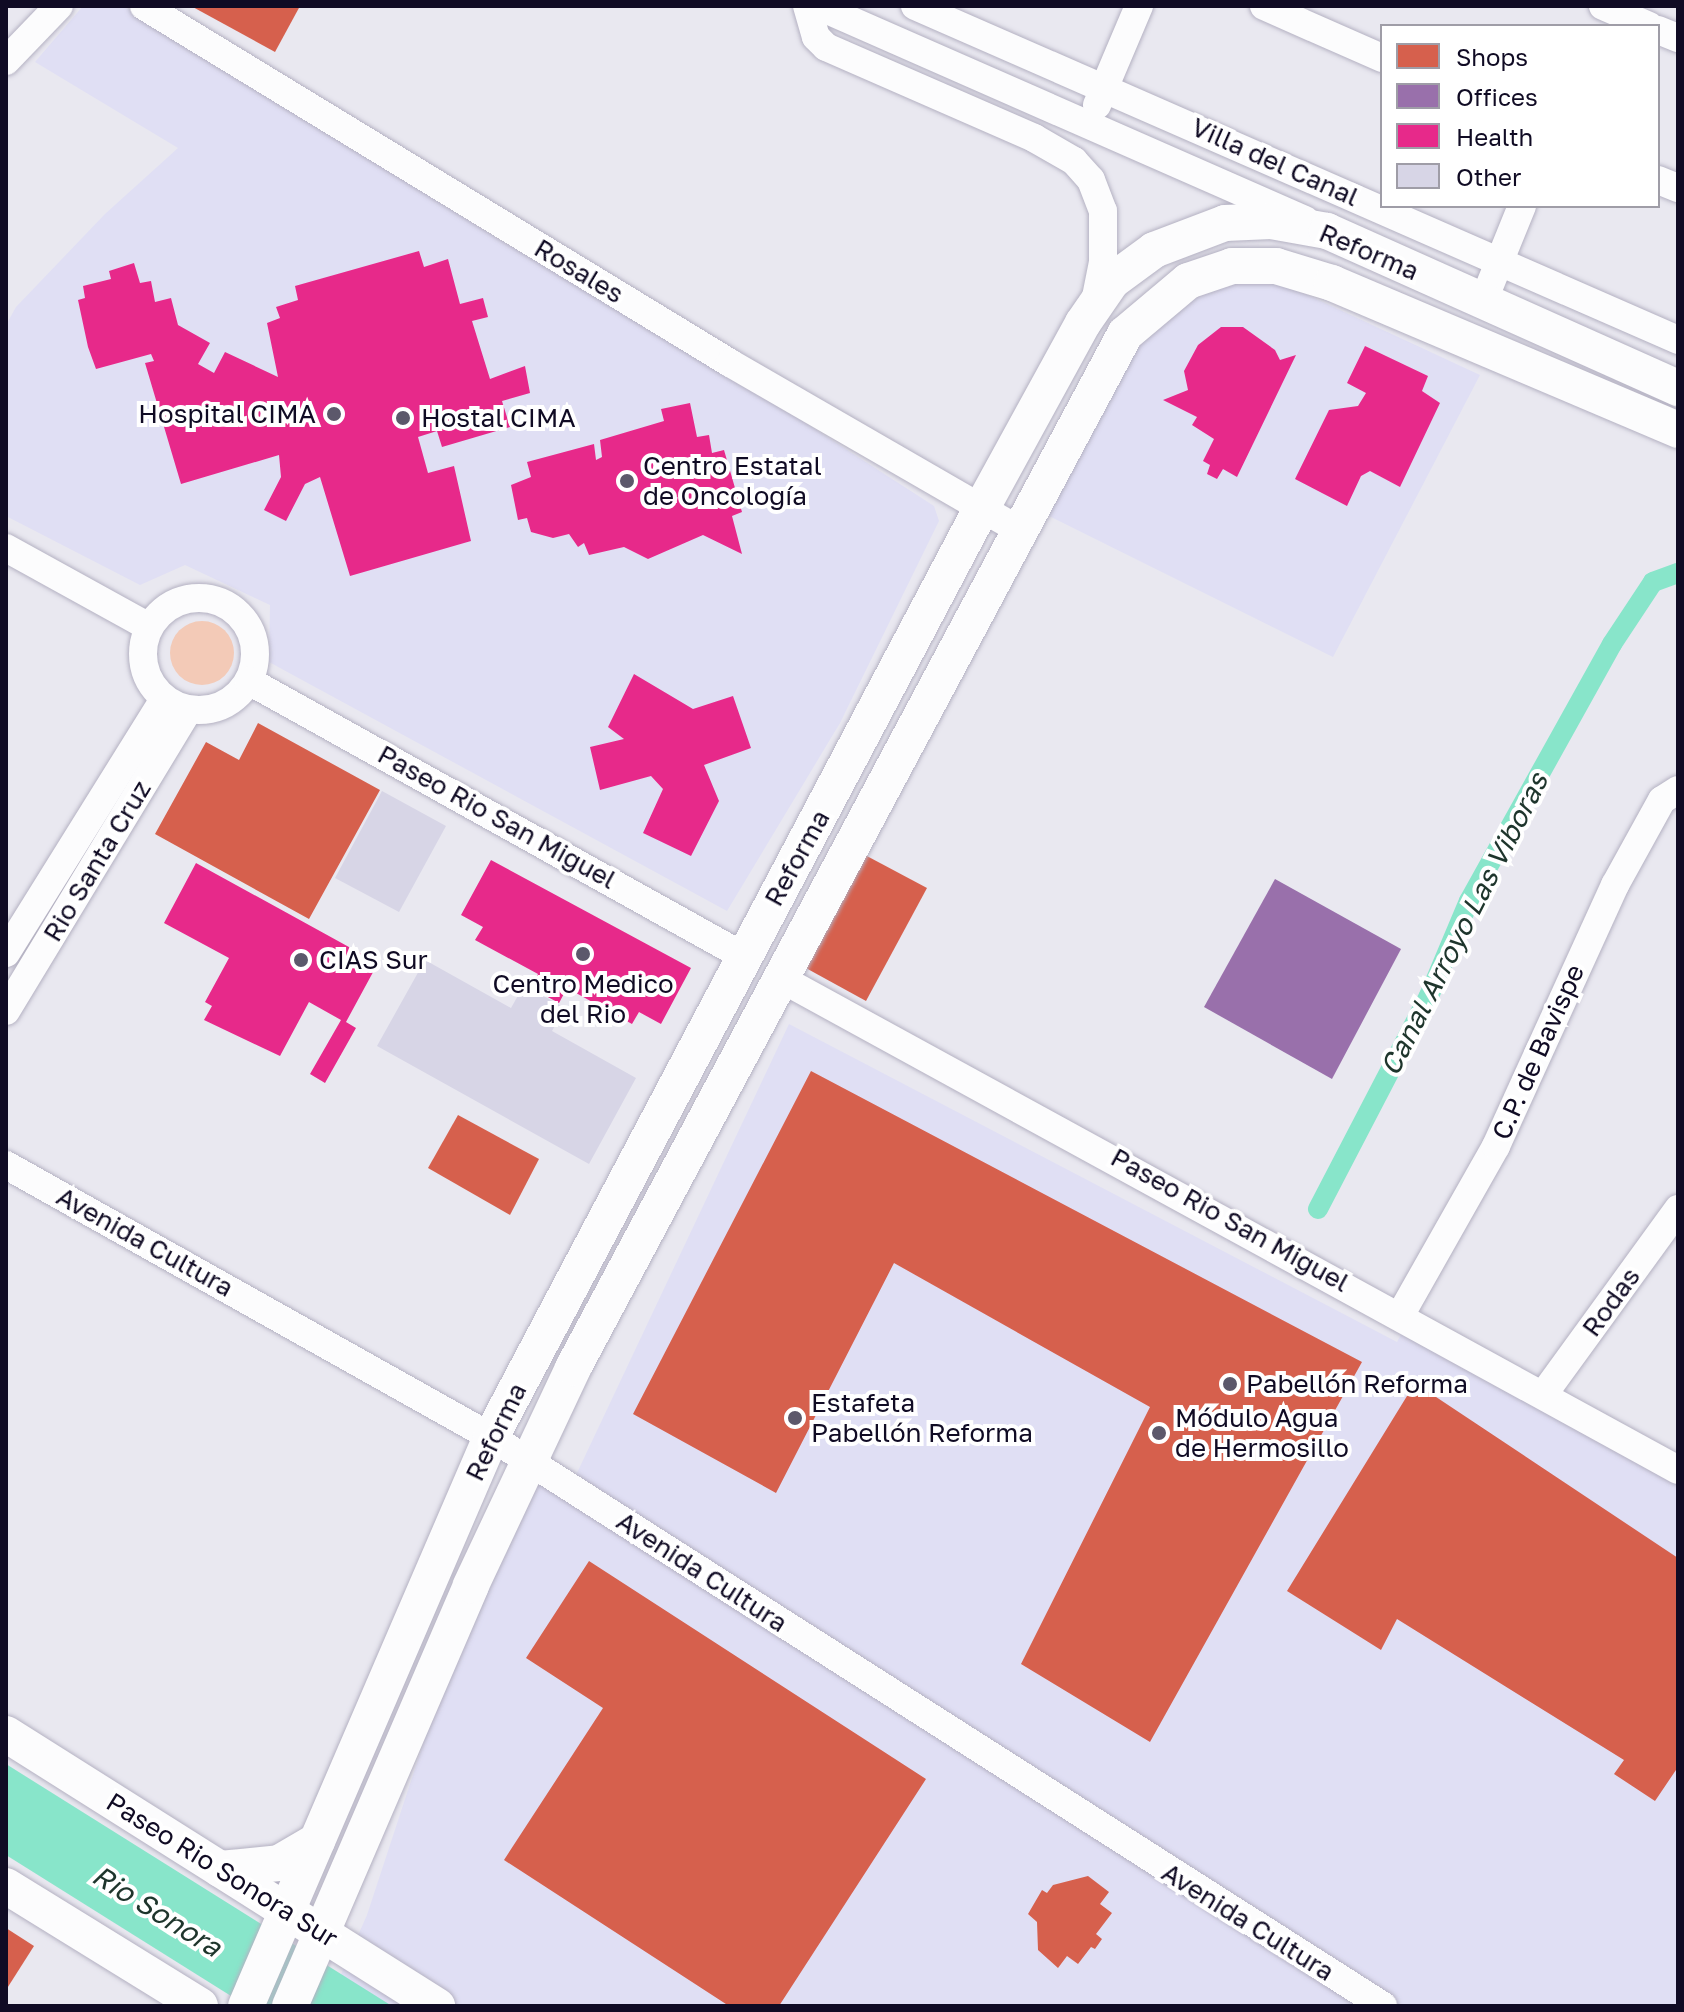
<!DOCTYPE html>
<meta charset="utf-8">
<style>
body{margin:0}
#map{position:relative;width:1684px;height:2012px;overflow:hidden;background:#e9e8f0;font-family:"Golos Text",sans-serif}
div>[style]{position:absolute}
.built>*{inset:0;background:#e0dff4}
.green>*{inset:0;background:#f3cab7}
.round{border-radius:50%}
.water>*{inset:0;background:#88e5ca}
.shops>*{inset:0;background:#d6604d}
.offices>*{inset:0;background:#9970ab}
.health>*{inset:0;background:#e7298a}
.canal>*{height:20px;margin:-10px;padding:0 10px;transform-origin:10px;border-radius:10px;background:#88e5ca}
.building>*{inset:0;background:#d7d5e6}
.roads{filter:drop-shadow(0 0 2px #b4b1c2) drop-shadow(0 0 2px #b4b1c2)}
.minor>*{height:28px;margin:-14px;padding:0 14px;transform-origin:14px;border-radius:14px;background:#fcfcfd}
.minor>.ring{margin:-14px;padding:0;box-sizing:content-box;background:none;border:28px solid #fcfcfd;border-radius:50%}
.major>*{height:36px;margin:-18px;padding:0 18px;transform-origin:18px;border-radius:18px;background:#fcfcfd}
.dots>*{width:22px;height:22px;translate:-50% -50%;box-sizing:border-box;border:4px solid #fff;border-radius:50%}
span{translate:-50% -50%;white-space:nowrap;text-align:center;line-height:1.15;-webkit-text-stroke:8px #fff;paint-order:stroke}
.street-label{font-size:26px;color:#100b24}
.poi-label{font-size:26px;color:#100b24}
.right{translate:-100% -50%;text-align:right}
.left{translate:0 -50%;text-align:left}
.water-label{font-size:28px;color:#1e352c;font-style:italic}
.frame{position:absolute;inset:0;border:8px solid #100b24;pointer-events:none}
.legend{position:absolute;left:1380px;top:24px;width:280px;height:184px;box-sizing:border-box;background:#fff;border:2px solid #9f9da7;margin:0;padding:10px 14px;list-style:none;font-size:24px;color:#100b24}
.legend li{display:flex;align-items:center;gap:16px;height:40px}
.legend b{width:40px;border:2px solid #9f9da7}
</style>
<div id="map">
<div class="built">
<i style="clip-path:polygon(83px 6px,123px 6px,503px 242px,683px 344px,934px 506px,939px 521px,840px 723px,727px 911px,269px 662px,270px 605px,185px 565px,140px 585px,6px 516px,6px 325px,16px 307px,105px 214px,178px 148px,35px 62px)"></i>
<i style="clip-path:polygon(1256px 271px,1480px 375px,1333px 657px,1045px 514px,1141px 329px,1168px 301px)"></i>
<i style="clip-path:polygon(789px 1024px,1397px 1342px,1402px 1333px,1412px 1332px,1678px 1484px,1678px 2006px,327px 2006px,367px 1915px,432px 1717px,540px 1474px,568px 1492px)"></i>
</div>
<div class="green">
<i class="round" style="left:170px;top:621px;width:64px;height:64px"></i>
</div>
<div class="water">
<i style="clip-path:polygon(6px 1764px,392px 2006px,247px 2006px,6px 1855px)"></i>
</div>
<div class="shops">
<i style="clip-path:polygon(191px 6px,300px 6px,275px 52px)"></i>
<i style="clip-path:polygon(258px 723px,380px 790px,309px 919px,155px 834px,206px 742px,239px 760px)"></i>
<i style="clip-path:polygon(865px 855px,927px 888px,866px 1001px,804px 967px)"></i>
<i style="clip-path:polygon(811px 1071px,1362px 1362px,1150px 1742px,1021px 1664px,1150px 1407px,894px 1263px,776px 1493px,633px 1414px)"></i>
<i style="clip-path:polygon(458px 1115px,539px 1159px,510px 1215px,428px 1168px)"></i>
<i style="clip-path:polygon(1415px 1383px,1678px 1558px,1678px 1767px,1655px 1801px,1614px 1774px,1624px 1760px,1397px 1619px,1381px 1650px,1287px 1591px)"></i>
<i style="clip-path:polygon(589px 1561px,926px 1779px,779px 2006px,729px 2006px,504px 1860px,603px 1708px,526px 1658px)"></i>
<i style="clip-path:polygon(1088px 1876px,1109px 1892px,1100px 1904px,1112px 1913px,1096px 1934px,1102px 1939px,1095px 1949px,1091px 1947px,1078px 1964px,1067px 1956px,1058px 1968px,1038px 1950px,1037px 1922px,1028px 1914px,1042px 1890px,1047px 1893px,1053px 1885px)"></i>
<i style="clip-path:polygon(6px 1928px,34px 1946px,6px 1990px)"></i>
</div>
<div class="offices">
<i style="clip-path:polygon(1275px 879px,1401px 949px,1332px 1079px,1204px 1007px)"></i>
</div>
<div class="health">
<i style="clip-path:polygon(419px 251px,424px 267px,448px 259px,460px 304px,483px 298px,488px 317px,472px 321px,490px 379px,525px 366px,530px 393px,502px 401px,510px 427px,442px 447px,437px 431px,418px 437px,428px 473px,454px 466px,471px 541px,350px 576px,320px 477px,305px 484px,286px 521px,264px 510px,281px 477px,279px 455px,181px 484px,145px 363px,154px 361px,151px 354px,96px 369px,88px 347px,78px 300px,85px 298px,83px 286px,111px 279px,109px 271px,134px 263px,140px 283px,151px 281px,155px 302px,171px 298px,178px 325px,210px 343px,198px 364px,214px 373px,225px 352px,278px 377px,267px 323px,280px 318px,276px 307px,298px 300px,295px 286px)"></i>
<i style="clip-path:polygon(1221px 327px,1243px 327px,1275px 350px,1280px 360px,1296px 355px,1237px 477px,1223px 469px,1217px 479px,1207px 474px,1210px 465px,1203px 461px,1214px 439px,1192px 425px,1197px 417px,1163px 400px,1188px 390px,1184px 371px,1198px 345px)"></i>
<i style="clip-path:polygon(1365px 346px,1428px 376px,1422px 391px,1440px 403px,1400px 487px,1370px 471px,1361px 476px,1347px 506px,1295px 479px,1329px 410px,1358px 406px,1366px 393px,1347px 383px)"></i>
<i style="clip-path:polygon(690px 403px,697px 437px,709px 435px,712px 453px,724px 450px,742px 512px,732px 516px,742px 554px,703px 535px,648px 559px,624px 547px,589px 555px,584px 543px,578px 547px,569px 534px,553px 538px,531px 532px,527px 518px,518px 520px,511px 485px,531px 477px,527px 462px,594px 444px,596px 460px,602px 457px,600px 440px,664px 421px,661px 409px)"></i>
<i style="clip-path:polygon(634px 674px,693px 709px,733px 696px,751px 748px,704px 765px,719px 801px,691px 856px,643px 833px,663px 789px,651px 776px,600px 790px,590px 747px,624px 739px,608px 727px)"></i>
<i style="clip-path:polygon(491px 860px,691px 968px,661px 1024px,639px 1012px,632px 1024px,567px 988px,559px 1003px,531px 988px,538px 974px,475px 940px,483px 927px,461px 915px)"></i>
<i style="clip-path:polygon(196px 863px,378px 963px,346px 1022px,356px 1028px,325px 1083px,310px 1074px,341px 1020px,309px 1002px,280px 1056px,204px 1020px,212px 1006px,205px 1002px,229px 958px,164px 923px)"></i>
</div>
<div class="canal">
<i style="left:1318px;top:1209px;width:240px;rotate:-62.5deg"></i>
<i style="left:1429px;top:996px;width:103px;rotate:-67.2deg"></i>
<i style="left:1469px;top:901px;width:294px;rotate:-60.9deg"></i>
<i style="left:1612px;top:644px;width:74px;rotate:-56.5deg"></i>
<i style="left:1653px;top:582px;width:27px;rotate:-20deg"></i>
</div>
<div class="building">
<i style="clip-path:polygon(382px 791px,446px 826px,399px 912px,335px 878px)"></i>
<i style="clip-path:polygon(425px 960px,511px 1008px,524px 985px,565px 1008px,552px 1031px,636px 1078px,589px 1164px,377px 1046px)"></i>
</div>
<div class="roads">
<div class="minor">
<i style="left:144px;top:6px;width:686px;rotate:31.35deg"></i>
<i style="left:730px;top:363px;width:332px;rotate:30deg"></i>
<i style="left:807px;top:6px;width:32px;rotate:74deg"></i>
<i style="left:816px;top:37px;width:14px;rotate:45deg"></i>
<i style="left:826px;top:47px;width:227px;rotate:23.6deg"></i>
<i style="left:1034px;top:138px;width:46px;rotate:29.9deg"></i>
<i style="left:1074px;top:161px;width:25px;rotate:48deg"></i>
<i style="left:1091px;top:180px;width:33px;rotate:69deg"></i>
<i style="left:1103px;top:211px;width:51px;rotate:90deg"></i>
<i style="left:1103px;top:262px;width:41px;rotate:101.3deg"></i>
<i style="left:818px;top:6px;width:532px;rotate:23.72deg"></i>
<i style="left:915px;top:6px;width:833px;rotate:23.64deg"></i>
<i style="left:1264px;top:6px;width:129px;rotate:23.8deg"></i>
<i style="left:1603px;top:6px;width:50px;rotate:23.5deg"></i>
<i style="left:1658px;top:30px;width:22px;rotate:22deg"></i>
<i style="left:6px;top:61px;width:76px;rotate:-46.1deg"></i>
<i style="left:1097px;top:105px;width:108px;rotate:-67deg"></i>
<i style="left:1658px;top:180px;width:22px;rotate:22deg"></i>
<i style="left:1483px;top:302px;width:104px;rotate:-67.9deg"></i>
<i style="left:6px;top:548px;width:163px;rotate:28.9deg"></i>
<i class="ring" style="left:143px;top:598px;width:84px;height:84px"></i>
<i style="left:249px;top:681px;width:565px;rotate:29.1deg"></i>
<i style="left:6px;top:953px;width:299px;rotate:-58.1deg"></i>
<i style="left:778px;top:977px;width:1026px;rotate:28.71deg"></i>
<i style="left:6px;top:1011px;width:352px;rotate:-58.8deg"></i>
<i style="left:6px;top:1165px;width:556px;rotate:29.28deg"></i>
<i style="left:491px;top:1437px;width:1058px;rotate:32.53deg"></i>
<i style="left:1401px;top:1314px;width:193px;rotate:-60.5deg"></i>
<i style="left:1496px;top:1146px;width:287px;rotate:-65.5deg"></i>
<i style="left:1615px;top:885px;width:97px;rotate:-61.1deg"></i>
<i style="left:1662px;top:800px;width:19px;rotate:-32deg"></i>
<i style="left:1543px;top:1395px;width:230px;rotate:-54deg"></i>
</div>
<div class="major">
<i style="left:6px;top:1734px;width:510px;rotate:32.26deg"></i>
<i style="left:220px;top:1869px;width:59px;rotate:-5.8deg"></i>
<i style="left:279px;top:1863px;width:44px;rotate:-30.1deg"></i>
<i style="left:6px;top:1886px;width:228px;rotate:31.7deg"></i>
<i style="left:246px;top:2006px;width:620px;rotate:-66.7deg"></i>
<i style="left:491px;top:1437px;width:1047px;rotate:-62.16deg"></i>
<i style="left:980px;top:511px;width:214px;rotate:-61.3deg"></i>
<i style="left:1083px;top:323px;width:51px;rotate:-55.4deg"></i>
<i style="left:1112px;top:281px;width:52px;rotate:-36.4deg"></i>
<i style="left:1154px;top:250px;width:76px;rotate:-20.8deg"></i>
<i style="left:1225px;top:223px;width:46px;rotate:-2.5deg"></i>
<i style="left:1271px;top:221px;width:57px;rotate:10.1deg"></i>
<i style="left:1327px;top:231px;width:385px;rotate:24.1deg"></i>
<i style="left:290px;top:2006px;width:458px;rotate:-66.7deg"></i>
<i style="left:471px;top:1585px;width:240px;rotate:-64.8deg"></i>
<i style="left:573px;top:1368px;width:1172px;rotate:-61.9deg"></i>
<i style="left:1125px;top:334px;width:82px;rotate:-40.1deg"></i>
<i style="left:1188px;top:281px;width:46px;rotate:-18.8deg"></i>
<i style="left:1232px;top:266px;width:44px"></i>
<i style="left:1276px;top:266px;width:59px;rotate:16.9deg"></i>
<i style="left:1332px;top:283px;width:376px;rotate:23deg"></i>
</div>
</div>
<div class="dots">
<i style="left:334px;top:414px;background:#5c586b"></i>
<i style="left:403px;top:418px;background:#5c586b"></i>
<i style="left:627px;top:481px;background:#5c586b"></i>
<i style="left:583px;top:954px;background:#5c586b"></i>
<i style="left:301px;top:960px;background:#5c586b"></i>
<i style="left:1230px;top:1384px;background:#5c586b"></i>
<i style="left:795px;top:1418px;background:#5c586b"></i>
<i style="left:1159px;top:1433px;background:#5c586b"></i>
</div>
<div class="street-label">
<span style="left:1275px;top:162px;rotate:24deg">Villa del Canal</span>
<span style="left:1369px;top:252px;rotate:23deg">Reforma</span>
<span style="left:579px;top:271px;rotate:31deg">Rosales</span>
<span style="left:497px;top:817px;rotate:29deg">Paseo Rio San Miguel</span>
<span style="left:797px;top:858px;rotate:-61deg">Reforma</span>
<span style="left:97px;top:861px;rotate:-59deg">Rio Santa Cruz</span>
<span style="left:1538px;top:1052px;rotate:-66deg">C.P. de Bavispe</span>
<span style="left:1230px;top:1220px;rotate:29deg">Paseo Rio San Miguel</span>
<span style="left:145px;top:1242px;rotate:29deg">Avenida Cultura</span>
<span style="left:1611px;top:1302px;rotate:-54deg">Rodas</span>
<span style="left:496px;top:1432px;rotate:-64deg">Reforma</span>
<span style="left:702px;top:1572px;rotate:33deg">Avenida Cultura</span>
<span style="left:222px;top:1870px;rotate:32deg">Paseo Rio Sonora Sur</span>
<span style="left:1248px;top:1922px;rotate:32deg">Avenida Cultura</span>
</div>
<div class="poi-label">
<span class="right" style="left:316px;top:414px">Hospital CIMA</span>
<span class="left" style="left:421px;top:418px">Hostal CIMA</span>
<span class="left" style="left:643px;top:481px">Centro Estatal<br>de Oncología</span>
<span class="left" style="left:319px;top:960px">CIAS Sur</span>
<span style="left:583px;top:999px">Centro Medico<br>del Rio</span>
<span class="left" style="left:1246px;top:1384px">Pabellón Reforma</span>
<span class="left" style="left:811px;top:1418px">Estafeta<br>Pabellón Reforma</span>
<span class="left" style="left:1175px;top:1433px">Módulo Agua<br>de Hermosillo</span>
</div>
<div class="water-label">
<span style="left:1464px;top:924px;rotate:-63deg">Canal Arroyo Las Viboras</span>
<span style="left:157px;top:1911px;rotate:32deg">Rio Sonora</span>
</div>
<div class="frame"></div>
<ul class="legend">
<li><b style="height:22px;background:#d6604d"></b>Shops</li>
<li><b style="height:22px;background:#9970ab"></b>Offices</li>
<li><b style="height:22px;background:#e7298a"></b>Health</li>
<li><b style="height:22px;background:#d7d5e6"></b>Other</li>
</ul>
</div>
